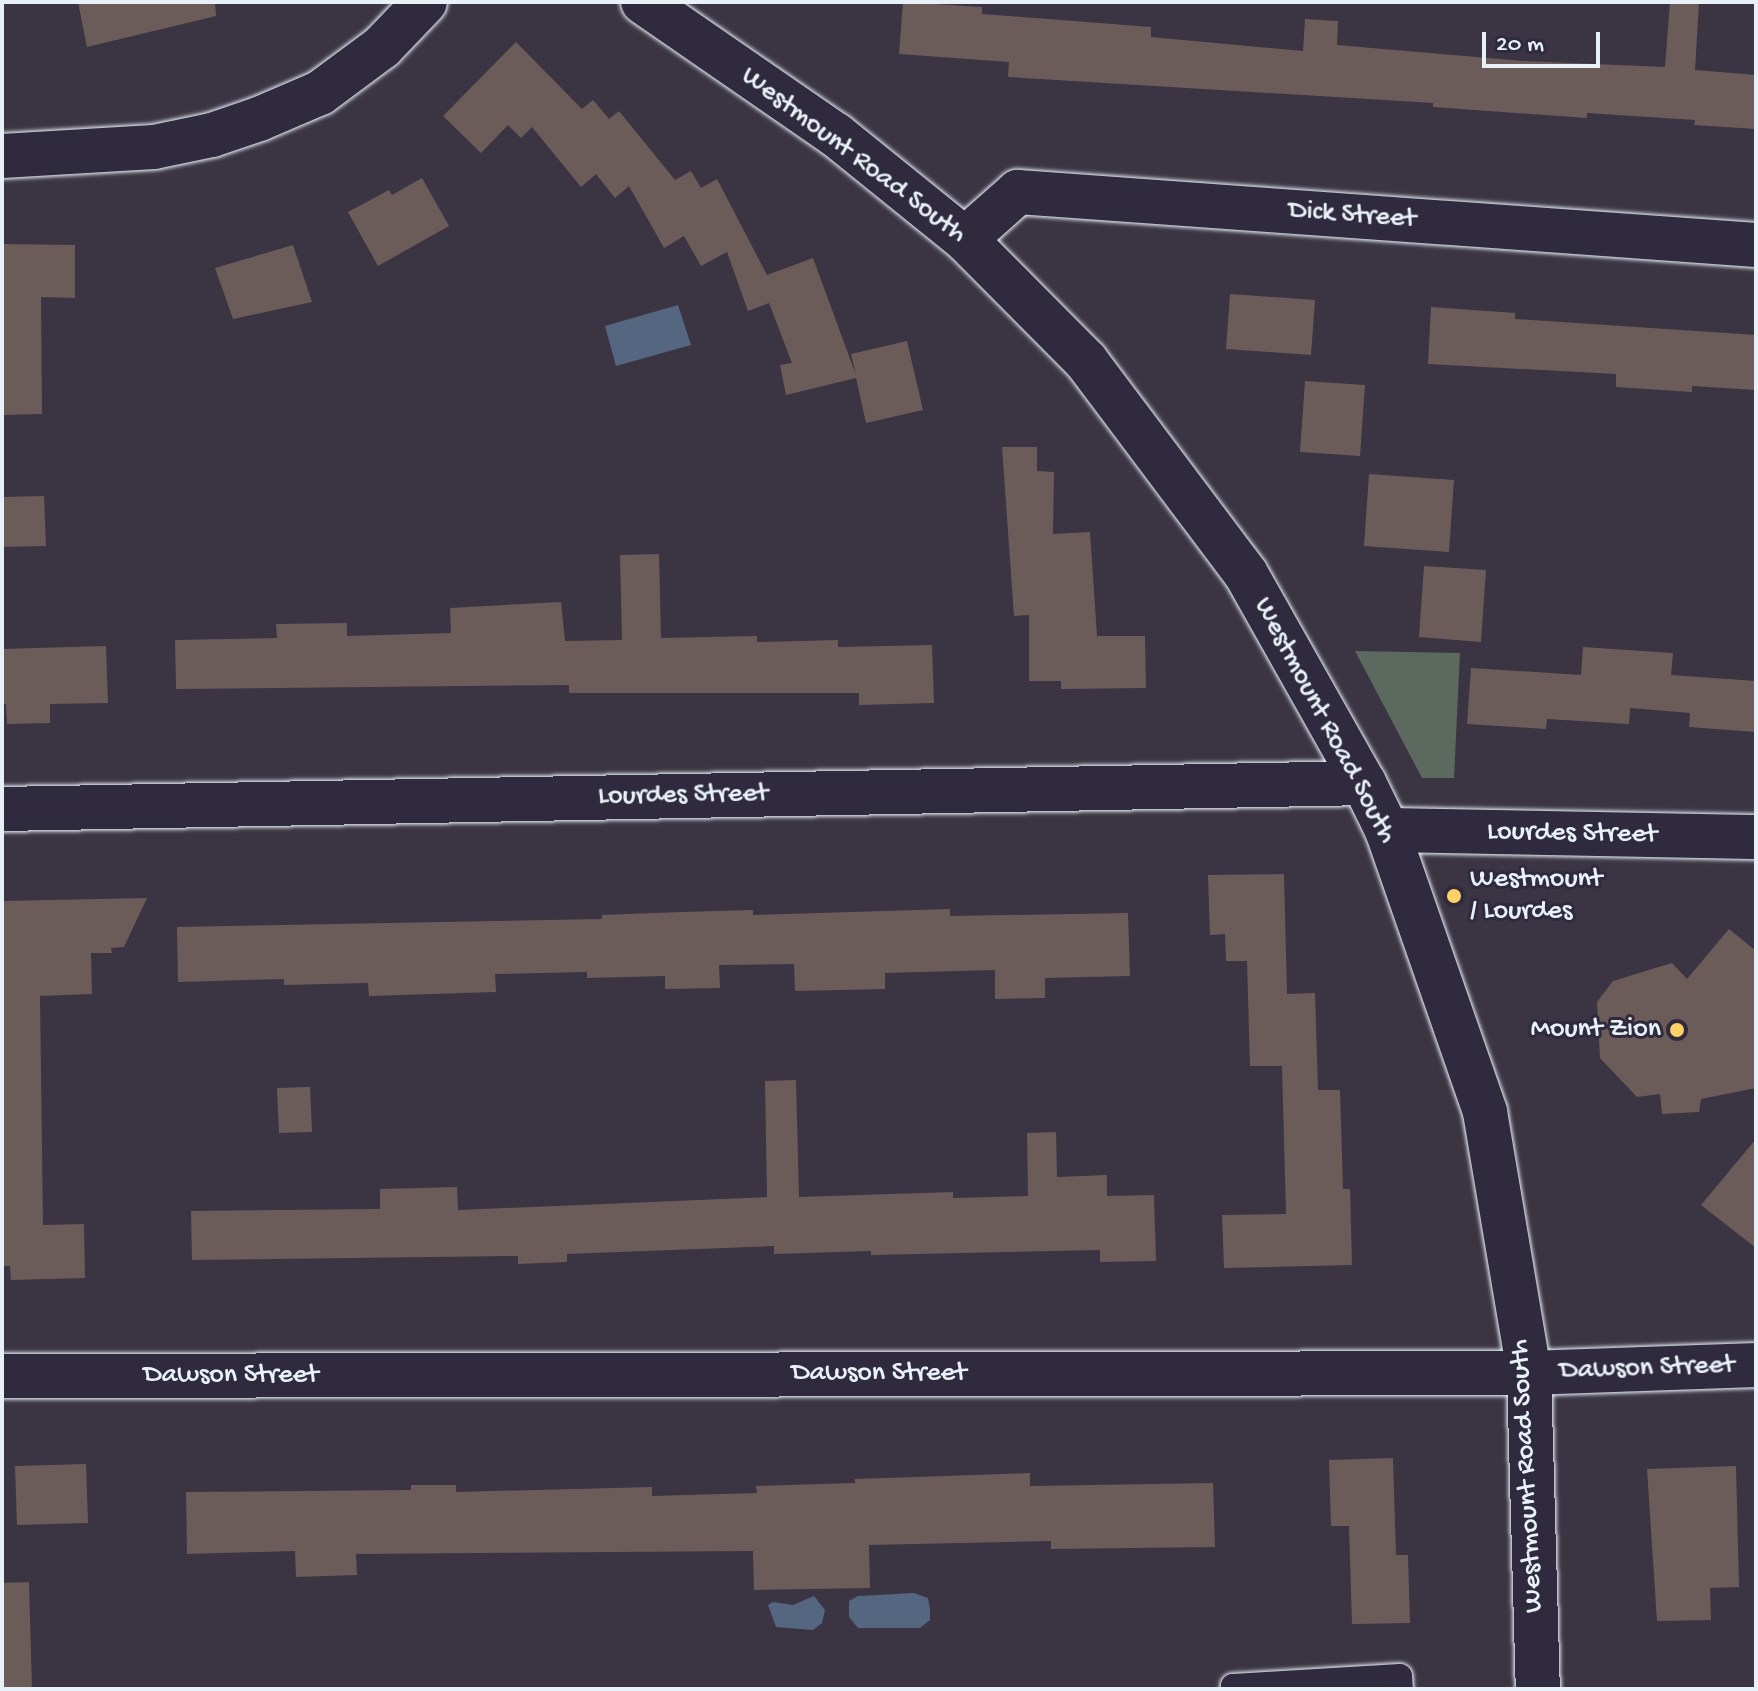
<!DOCTYPE html>
<style>
body{margin:0}
#map{position:relative;width:1758px;height:1691px;overflow:hidden;background:#3b3443;font-family:"Gochi Hand",sans-serif}
div>[style]{position:absolute}
.green>*{inset:0;background:#5c695e}
.water>*{inset:0;background:#556680}
.building>*{inset:0;background:#6c5c59}
.roads{filter:drop-shadow(0 0 2px #e8f1f8) drop-shadow(0 0 2px #e8f1f8)}
.service>*{height:24px;margin:-12px;padding:0 12px;transform-origin:12px;border-radius:12px;background:#2f2a3d}
.minor>*{height:44px;margin:-22px;padding:0 22px;transform-origin:22px;border-radius:22px;background:#2f2a3d}
.secondary>*{height:44px;margin:-22px;padding:0 22px;transform-origin:22px;border-radius:22px;background:#2f2a3d}
.dots>*{width:22px;height:22px;translate:-50% -50%;box-sizing:border-box;border:4px solid #2f2a3d;border-radius:50%}
span{translate:-50% -50%;white-space:nowrap;text-align:center;line-height:1.15;-webkit-text-stroke:6px #2f2a3d;paint-order:stroke}
.street-label{font-size:28px;color:#e8f1f8}
.poi-label{font-size:28px;color:#e8f1f8}
.left{translate:0 -50%;text-align:left}
.right{translate:-100% -50%;text-align:right}
.frame{position:absolute;inset:0;border:4px solid #e8f1f8;pointer-events:none}
.scale{position:absolute;left:1482px;top:32px;width:118px;height:36px;box-sizing:border-box;border:4px solid #e8f1f8;border-top:0;padding-left:10px;font-size:24px;line-height:28px;white-space:nowrap;color:#e8f1f8;-webkit-text-stroke:6px #2f2a3d;paint-order:stroke}
</style>
<div id="map">
<div class="green">
<i style="clip-path:polygon(1355px 651px,1460px 653px,1454px 778px,1422px 778px)"></i>
</div>
<div class="water">
<i style="clip-path:polygon(678px 305px,691px 345px,616px 366px,605px 326px)"></i>
<i style="clip-path:polygon(914px 1593px,928px 1598px,930px 1610px,930px 1620px,920px 1628px,858px 1628px,849px 1617px,849px 1601px,858px 1596px)"></i>
<i style="clip-path:polygon(814px 1596px,825px 1610px,822px 1623px,813px 1630px,776px 1627px,768px 1605px,773px 1602px,793px 1605px)"></i>
</div>
<div class="building">
<i style="clip-path:polygon(78px 2px,215px 2px,216px 16px,87px 47px)"></i>
<i style="clip-path:polygon(903px 2px,982px 7px,982px 14px,1151px 27px,1151px 37px,1303px 51px,1305px 19px,1338px 21px,1337px 45px,1523px 61px,1665px 67px,1670px 2px,1699px 2px,1695px 70px,1756px 75px,1756px 129px,1694px 125px,1695px 120px,1587px 113px,1587px 118px,1433px 107px,1433px 103px,1008px 77px,1009px 62px,899px 54px)"></i>
<i style="clip-path:polygon(516px 42px,582px 109px,593px 100px,609px 119px,619px 111px,675px 180px,691px 171px,701px 188px,717px 179px,767px 275px,813px 258px,856px 375px,851px 354px,907px 341px,923px 410px,866px 423px,856px 378px,786px 395px,780px 365px,792px 363px,769px 303px,748px 311px,727px 252px,701px 266px,684px 236px,664px 248px,629px 186px,615px 198px,596px 174px,581px 187px,532px 127px,521px 138px,508px 125px,481px 153px,443px 116px)"></i>
<i style="clip-path:polygon(422px 178px,449px 226px,378px 266px,348px 212px,389px 190px,392px 195px)"></i>
<i style="clip-path:polygon(2px 244px,75px 245px,75px 298px,41px 297px,42px 414px,2px 415px)"></i>
<i style="clip-path:polygon(293px 245px,312px 302px,233px 319px,215px 268px)"></i>
<i style="clip-path:polygon(1230px 294px,1315px 300px,1311px 355px,1226px 349px)"></i>
<i style="clip-path:polygon(1431px 307px,1515px 313px,1515px 319px,1756px 335px,1756px 390px,1692px 386px,1692px 392px,1616px 387px,1616px 374px,1428px 364px)"></i>
<i style="clip-path:polygon(1305px 381px,1365px 385px,1360px 456px,1300px 452px)"></i>
<i style="clip-path:polygon(1002px 447px,1037px 447px,1037px 471px,1054px 472px,1053px 534px,1090px 532px,1097px 636px,1145px 636px,1146px 688px,1061px 689px,1061px 681px,1029px 681px,1029px 615px,1014px 616px)"></i>
<i style="clip-path:polygon(1369px 474px,1454px 480px,1449px 552px,1364px 546px)"></i>
<i style="clip-path:polygon(44px 496px,46px 546px,2px 547px,2px 497px)"></i>
<i style="clip-path:polygon(659px 554px,661px 638px,757px 636px,757px 642px,838px 640px,838px 647px,932px 645px,934px 703px,859px 705px,859px 693px,569px 693px,569px 685px,176px 689px,175px 640px,277px 638px,276px 624px,347px 623px,347px 636px,451px 633px,450px 608px,561px 602px,565px 641px,622px 640px,620px 555px)"></i>
<i style="clip-path:polygon(1424px 566px,1486px 570px,1481px 642px,1419px 637px)"></i>
<i style="clip-path:polygon(106px 646px,108px 703px,50px 704px,50px 723px,7px 724px,6px 704px,2px 704px,2px 649px)"></i>
<i style="clip-path:polygon(1583px 647px,1673px 653px,1671px 675px,1756px 681px,1756px 732px,1689px 727px,1690px 713px,1630px 708px,1629px 724px,1547px 719px,1546px 729px,1467px 724px,1471px 668px,1581px 675px)"></i>
<i style="clip-path:polygon(1284px 874px,1287px 994px,1315px 993px,1318px 1090px,1340px 1090px,1343px 1189px,1350px 1189px,1352px 1265px,1224px 1268px,1222px 1215px,1286px 1214px,1282px 1066px,1250px 1066px,1247px 961px,1226px 961px,1225px 934px,1210px 935px,1208px 875px)"></i>
<i style="clip-path:polygon(147px 898px,124px 947px,111px 948px,112px 953px,91px 953px,92px 994px,40px 996px,43px 1225px,84px 1224px,85px 1278px,11px 1280px,10px 1266px,2px 1266px,2px 901px)"></i>
<i style="clip-path:polygon(950px 909px,950px 916px,1128px 913px,1130px 976px,1045px 978px,1045px 998px,995px 999px,995px 970px,885px 973px,885px 989px,795px 991px,794px 964px,719px 965px,720px 988px,665px 989px,665px 976px,587px 978px,587px 972px,495px 974px,496px 992px,369px 996px,368px 983px,284px 985px,284px 979px,178px 982px,177px 927px,602px 919px,602px 915px,681px 912px,753px 910px,753px 915px)"></i>
<i style="clip-path:polygon(1729px 929px,1756px 951px,1756px 1088px,1701px 1099px,1699px 1112px,1662px 1114px,1660px 1094px,1637px 1097px,1600px 1058px,1597px 1002px,1613px 981px,1672px 963px,1687px 979px)"></i>
<i style="clip-path:polygon(796px 1080px,799px 1197px,953px 1192px,953px 1198px,1028px 1196px,1027px 1133px,1056px 1132px,1057px 1177px,1107px 1175px,1107px 1196px,1154px 1195px,1156px 1261px,1100px 1262px,1100px 1250px,871px 1255px,871px 1251px,774px 1254px,774px 1246px,567px 1254px,567px 1262px,518px 1264px,518px 1256px,192px 1260px,191px 1211px,380px 1209px,380px 1189px,457px 1187px,458px 1210px,767px 1197px,765px 1081px)"></i>
<i style="clip-path:polygon(310px 1087px,312px 1132px,279px 1133px,277px 1088px)"></i>
<i style="clip-path:polygon(1756px 1139px,1756px 1248px,1701px 1205px)"></i>
<i style="clip-path:polygon(1393px 1458px,1396px 1555px,1408px 1555px,1410px 1623px,1352px 1624px,1349px 1526px,1331px 1526px,1329px 1460px)"></i>
<i style="clip-path:polygon(86px 1464px,88px 1523px,17px 1525px,15px 1466px)"></i>
<i style="clip-path:polygon(1736px 1466px,1739px 1587px,1710px 1588px,1711px 1620px,1657px 1621px,1647px 1469px)"></i>
<i style="clip-path:polygon(1030px 1473px,1030px 1486px,1213px 1483px,1215px 1547px,1051px 1549px,1051px 1541px,869px 1545px,870px 1588px,754px 1590px,753px 1551px,356px 1554px,357px 1575px,296px 1577px,295px 1551px,187px 1554px,186px 1492px,411px 1490px,411px 1485px,456px 1485px,456px 1492px,652px 1487px,652px 1496px,757px 1493px,756px 1486px,855px 1483px,855px 1479px)"></i>
<i style="clip-path:polygon(29px 1582px,32px 1689px,2px 1689px,2px 1583px)"></i>
</div>
<div class="roads">
<div class="service">
<i style="left:1233px;top:1689px;width:3px;rotate:-90deg"></i>
<i style="left:1233px;top:1686px;width:167px;rotate:-3.4deg"></i>
<i style="left:1400px;top:1676px;width:13px;rotate:86deg"></i>
</div>
<div class="minor">
<i style="left:2px;top:156px;width:152px;rotate:-3.4deg"></i>
<i style="left:154px;top:147px;width:59px;rotate:-11.7deg"></i>
<i style="left:212px;top:135px;width:50px;rotate:-18.8deg"></i>
<i style="left:259px;top:119px;width:66px;rotate:-23.1deg"></i>
<i style="left:320px;top:93px;width:77px;rotate:-36.6deg"></i>
<i style="left:382px;top:47px;width:62px;rotate:-46.3deg"></i>
<i style="left:965px;top:239px;width:71px;rotate:-41.6deg"></i>
<i style="left:1018px;top:192px;width:740px;rotate:4.11deg"></i>
<i style="left:2px;top:809px;width:1362px;rotate:-1.09deg"></i>
<i style="left:1387px;top:830px;width:369px;rotate:1.1deg"></i>
<i style="left:2px;top:1376px;width:1527px;rotate:-0.11deg"></i>
<i style="left:1529px;top:1373px;width:227px;rotate:-2deg"></i>
</div>
<div class="secondary">
<i style="left:643px;top:2px;width:234px;rotate:34.6deg"></i>
<i style="left:836px;top:135px;width:166px;rotate:38.9deg"></i>
<i style="left:965px;top:239px;width:172px;rotate:45.2deg"></i>
<i style="left:1086px;top:361px;width:266px;rotate:53.1deg"></i>
<i style="left:1246px;top:574px;width:240px;rotate:60.6deg"></i>
<i style="left:1364px;top:783px;width:52px;rotate:63.9deg"></i>
<i style="left:1387px;top:830px;width:299px;rotate:70.8deg"></i>
<i style="left:1485px;top:1112px;width:265px;rotate:80.4deg"></i>
<i style="left:1529px;top:1373px;width:316px;rotate:88.4deg"></i>
</div>
</div>
<div class="dots">
<i style="left:1454px;top:896px;background:#ffd166"></i>
<i style="left:1677px;top:1030px;background:#ffd166"></i>
</div>
<div class="street-label">
<span style="left:853px;top:156px;rotate:37deg">Westmount Road South</span>
<span style="left:1352px;top:216px;rotate:4deg">Dick Street</span>
<span style="left:1324px;top:721px;rotate:62deg">Westmount Road South</span>
<span style="left:683px;top:796px;rotate:-1deg">Lourdes Street</span>
<span style="left:1572px;top:834px;rotate:1deg">Lourdes Street</span>
<span style="left:1647px;top:1369px;rotate:-2deg">Dawson Street</span>
<span style="left:879px;top:1374px">Dawson Street</span>
<span style="left:231px;top:1376px">Dawson Street</span>
<span style="left:1528px;top:1476px;rotate:-93deg">Westmount Road South</span>
</div>
<div class="poi-label">
<span class="left" style="left:1470px;top:896px">Westmount<br>/ Lourdes</span>
<span class="right" style="left:1661px;top:1030px">Mount Zion</span>
</div>
<div class="frame"></div>
<div class="scale">20 m</div>
</div>
